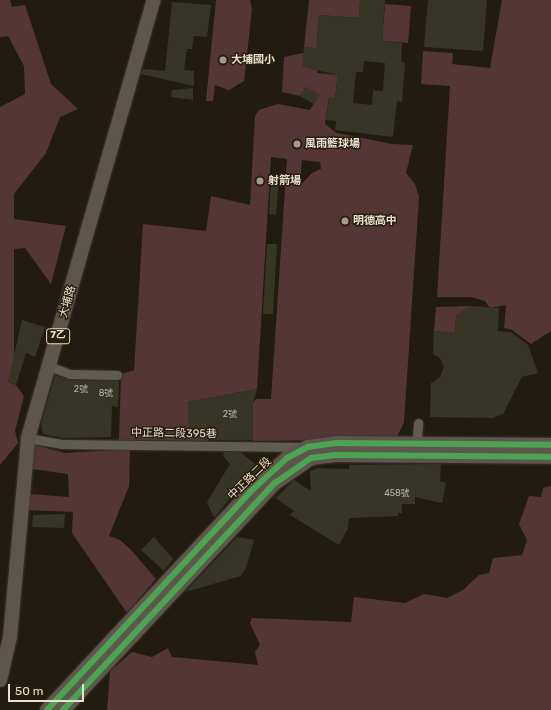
<!DOCTYPE html>
<meta charset="utf-8">
<style>
body{margin:0}
#map{position:relative;width:551px;height:710px;overflow:hidden;background:#221c10;font-family:Rubik,"Noto Sans TC",sans-serif}
div>[style]{position:absolute}
.green>*{inset:0;background:#543637}
.building>*{inset:0;background:#373526}
.roads{filter:drop-shadow(0 0 1px #3c372e) drop-shadow(0 0 1px #3c372e)}
.minor>*{height:9px;margin:-4.5px;padding:0 4.5px;transform-origin:4.5px;border-radius:4.5px;background:#615c52}
.primary>*{height:14px;margin:-7px;padding:0 7px;transform-origin:7px;border-radius:7px;background:#5e564c}
.cycleway>*{height:6px;margin:-3px;padding:0 3px;transform-origin:3px;border-radius:3px;background:#4ca352}
.dots>*{width:11px;height:11px;translate:-50% -50%;box-sizing:border-box;border:2px solid #2a1f08;border-radius:50%}
span{translate:-50% -50%;white-space:nowrap;text-align:center;line-height:1.15;-webkit-text-stroke:3px #2a1f08;paint-order:stroke}
.number-label{font-size:9px;color:#bbb4a6}
.number-label span{-webkit-text-stroke-width:0}
.shield-label span{padding:1px 3px;background:#2a1f08;border:1px solid;border-radius:3px;-webkit-text-stroke-width:0}
.shield-label{font-size:10px;color:#e7dfd1;font-weight:700}
.poi-label{font-size:11px;color:#e7dfd1;font-weight:700}
.left{translate:0 -50%;text-align:left}
.street-label{font-size:11px;color:#e7dfd1}
.scale{position:absolute;left:8px;top:684px;width:76px;height:18px;box-sizing:border-box;border:2px solid #e7dfd1;border-top:0;padding-left:5px;font-size:12px;line-height:14px;white-space:nowrap;color:#e7dfd1;-webkit-text-stroke:3px #2a1f08;paint-order:stroke}
</style>
<div id="map">
<div class="green">
<i style="clip-path:polygon(0 0,10px 0,12px 7px,25px 5px,51px 84px,78px 109px,60px 117px,46px 153px,14px 194px,14px 219px,66px 226px,51px 284px,25px 248px,14px 249px,14px 363px,8px 382px,16px 385px,24px 396px,15px 431px,18px 443px,0 465px,0 107px,25px 94px,24px 66px,8px 36px,0 37px)"></i>
<i style="clip-path:polygon(216px 0,250px 0,252px 9px,244px 81px,229px 90px,215px 85px,213px 101px,206px 101px)"></i>
<i style="clip-path:polygon(309px 0,360px 0,359px 18px,319px 15px,317px 36px,353px 52px,304px 47px)"></i>
<i style="clip-path:polygon(502px 0,551px 0,551px 331px,531px 344px,512px 330px,504px 328px,506px 305px,490px 308px,485px 301px,471px 297px,437px 297px,450px 86px,421px 84px,423px 51px,453px 53px,452px 64px,490px 68px)"></i>
<i style="clip-path:polygon(385px 4px,411px 6px,408px 43px,382px 41px)"></i>
<i style="clip-path:polygon(evenodd,303px 53px,317px 68px,317px 73px,338px 75px,335px 98px,329px 98px,325px 124px,337px 133px,392px 144px,413px 145px,406px 173px,415px 184px,419px 197px,404px 422px,396px 439px,253px 441px,253px 403px,256px 399px,271px 399px,287px 159px,271px 157px,257px 389px,188px 402px,188px 428px,208px 441px,119px 440px,121px 374px,134px 370px,143px 224px,206px 231px,211px 196px,250px 205px,255px 116px,259px 110px,278px 104px,310px 110px,319px 95px,306px 87px,300px 96px,282px 92px,284px 57px,303px 53px,302px 160px,320px 162px,321px 169px,312px 173px,300px 186px,302px 160px)"></i>
<i style="clip-path:polygon(470px 306px,456px 316px,455px 333px,434px 331px,436px 307px)"></i>
<i style="clip-path:polygon(32px 444px,65px 453px,130px 449px,129px 486px,109px 536px,120px 540px,132px 551px,156px 579px,127px 613px,72px 533px,73px 512px,27px 510px,29px 494px,69px 497px,68px 474px,32px 469px)"></i>
<i style="clip-path:polygon(551px 486px,551px 710px,107px 710px,110px 671px,132px 652px,152px 657px,168px 648px,172px 657px,258px 665px,255px 652px,260px 645px,250px 623px,252px 618px,351px 622px,354px 597px,405px 603px,424px 594px,447px 598px,463px 590px,479px 575px,489px 573px,493px 558px,522px 555px,527px 540px,519px 524px,529px 496px,541px 497px,543px 488px)"></i>
</div>
<div class="building">
<i style="clip-path:polygon(evenodd,360px 0,385px 0,382px 41px,402px 43px,401px 62px,405px 63px,402px 102px,397px 101px,393px 137px,335px 130px,336px 121px,326px 120px,329px 97px,335px 98px,338px 75px,302px 67px,304px 47px,316px 48px,319px 15px,359px 18px,360px 0,364px 61px,385px 63px,383px 91px,373px 90px,372px 105px,353px 103px,356px 72px,363px 72px,364px 61px)"></i>
<i style="clip-path:polygon(428px 0,487px 0,483px 51px,424px 47px)"></i>
<i style="clip-path:polygon(172px 2px,211px 5px,207px 37px,194px 36px,192px 49px,187px 49px,184px 70px,194px 71px,194px 86px,141px 74px,143px 69px,165px 71px)"></i>
<i style="clip-path:polygon(306px 87px,320px 95px,314px 104px,300px 96px)"></i>
<i style="clip-path:polygon(193px 88px,193px 100px,171px 97px,172px 90px)"></i>
<i style="clip-path:polygon(271px 176px,279px 176px,276px 215px,269px 214px)"></i>
<i style="clip-path:polygon(267px 244px,277px 244px,273px 314px,263px 314px)"></i>
<i style="clip-path:polygon(470px 306px,499px 308px,498px 331px,511px 332px,528px 345px,538px 373px,522px 377px,503px 414px,492px 418px,430px 417px,431px 383px,440px 377px,444px 367px,440px 358px,433px 354px,434px 331px,455px 333px,456px 316px)"></i>
<i style="clip-path:polygon(22px 320px,45px 327px,35px 357px,26px 353px,16px 385px,8px 382px)"></i>
<i style="clip-path:polygon(55px 375px,70px 380px,119px 381px,118px 407px,112px 406px,111px 437px,63px 438px,43px 434px,41px 424px)"></i>
<i style="clip-path:polygon(257px 389px,253px 403px,253px 440px,205px 440px,188px 428px,188px 402px)"></i>
<i style="clip-path:polygon(224px 452px,240px 452px,260px 468px,247px 483px,244px 481px,214px 518px,207px 502px,230px 464px,223px 456px)"></i>
<i style="clip-path:polygon(441px 464px,440px 481px,446px 483px,442px 503px,415px 497px,415px 504px,402px 504px,402px 513px,398px 513px,398px 516px,349px 518px,348px 528px,339px 545px,290px 515px,294px 511px,276px 498px,294px 480px,311px 491px,310px 471px,318px 468px,349px 469px,349px 465px)"></i>
<i style="clip-path:polygon(65px 514px,64px 528px,32px 527px,33px 515px)"></i>
<i style="clip-path:polygon(154px 537px,173px 559px,164px 571px,141px 550px)"></i>
<i style="clip-path:polygon(237px 537px,254px 540px,246px 568px,241px 576px,185px 592px)"></i>
</div>
<div class="roads">
<div class="minor">
<i style="left:49px;top:366px;width:22px;rotate:21deg"></i>
<i style="left:70px;top:374px;width:47px;rotate:1.2deg"></i>
<i style="left:28px;top:438px;width:35px;rotate:10deg"></i>
<i style="left:62px;top:444px;width:242px;rotate:0.7deg"></i>
<i style="left:416px;top:448px;width:25px;rotate:-85deg"></i>
</div>
<div class="primary">
<i style="left:0;top:680px;width:44px;rotate:-76.9deg"></i>
<i style="left:10px;top:637px;width:200px;rotate:-84.8deg"></i>
<i style="left:28px;top:438px;width:456px;rotate:-74deg"></i>
<i style="left:47px;top:710px;width:298px;rotate:-47deg"></i>
<i style="left:250px;top:492px;width:50px;rotate:-42.6deg"></i>
<i style="left:287px;top:458px;width:24px;rotate:-28deg"></i>
<i style="left:308px;top:447px;width:30px;rotate:-8deg"></i>
<i style="left:338px;top:443px;width:213px;rotate:0.5deg"></i>
<i style="left:63px;top:710px;width:311px;rotate:-47deg"></i>
<i style="left:275px;top:483px;width:44px;rotate:-34.8deg"></i>
<i style="left:311px;top:458px;width:26px;rotate:-7deg"></i>
<i style="left:337px;top:455px;width:214px;rotate:0.5deg"></i>
</div>
</div>
<div class="cycleway">
<i style="left:47px;top:710px;width:298px;rotate:-47deg"></i>
<i style="left:250px;top:492px;width:50px;rotate:-42.6deg"></i>
<i style="left:287px;top:458px;width:24px;rotate:-28deg"></i>
<i style="left:308px;top:447px;width:30px;rotate:-8deg"></i>
<i style="left:338px;top:443px;width:213px;rotate:0.5deg"></i>
<i style="left:63px;top:710px;width:311px;rotate:-47deg"></i>
<i style="left:275px;top:483px;width:44px;rotate:-34.8deg"></i>
<i style="left:311px;top:458px;width:26px;rotate:-7deg"></i>
<i style="left:337px;top:455px;width:214px;rotate:0.5deg"></i>
</div>
<div class="dots">
<i style="left:223px;top:60px;background:#a29b8d"></i>
<i style="left:297px;top:144px;background:#a29b8d"></i>
<i style="left:260px;top:181px;background:#a29b8d"></i>
<i style="left:345px;top:221px;background:#a29b8d"></i>
</div>
<div class="number-label">
<span style="left:81px;top:389px">2號</span>
<span style="left:106px;top:393px">8號</span>
<span style="left:230px;top:414px">2號</span>
<span style="left:397px;top:493px">458號</span>
</div>
<div class="shield-label">
<span style="left:58px;top:336px">7乙</span>
</div>
<div class="poi-label">
<span class="left" style="left:231px;top:60px">大埔國小</span>
<span class="left" style="left:305px;top:144px">風雨籃球場</span>
<span class="left" style="left:268px;top:181px">射箭場</span>
<span class="left" style="left:353px;top:221px">明德高中</span>
</div>
<div class="street-label">
<span style="left:68px;top:302px;rotate:-74deg">大埔路</span>
<span style="left:174px;top:434px;rotate:1deg">中正路二段395巷</span>
<span style="left:250px;top:479px;rotate:-44deg">中正路二段</span>
</div>
<div class="scale">50 m</div>
</div>
